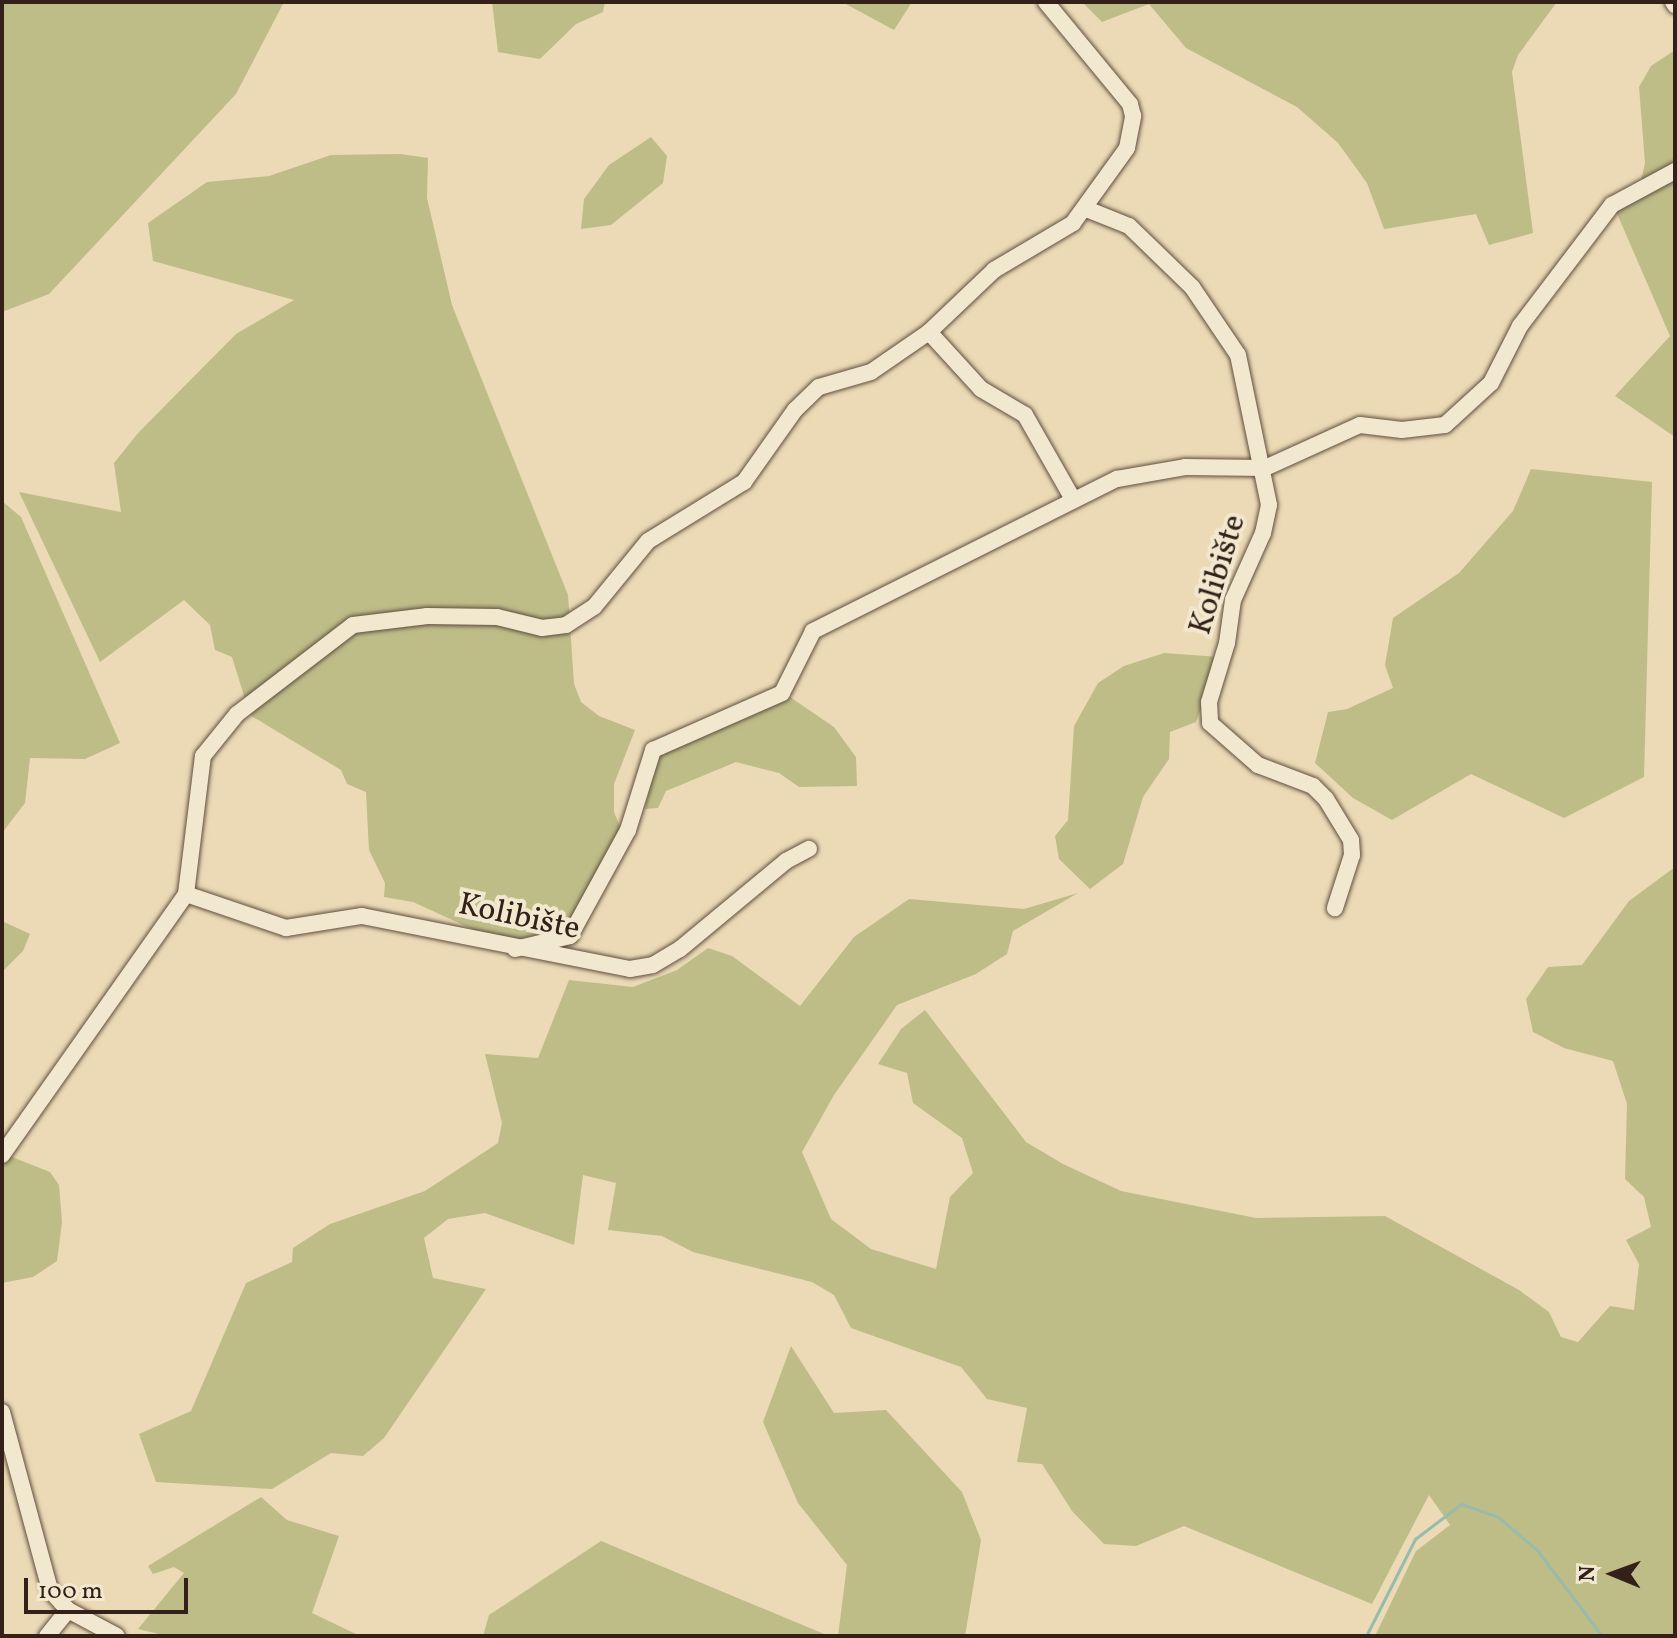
<!DOCTYPE html>
<meta charset="utf-8">
<style>
body{margin:0}
#map{position:relative;width:1677px;height:1638px;overflow:hidden;background:#ebdab5;font-family:Vollkorn,serif}
div>[style]{position:absolute}
.green>*{inset:0;background:#bebd88}
.stream>*{height:3px;margin:-1.5px;padding:0 1.5px;transform-origin:1.5px;border-radius:1.5px;background:#98bbab}
.roads{filter:drop-shadow(0 0 2px #604e40) drop-shadow(0 0 2px #604e40)}
.minor>*{height:16px;margin:-8px;padding:0 8px;transform-origin:8px;border-radius:8px;background:#f2e7cf}
span{translate:-50% -50%;white-space:nowrap;text-align:center;line-height:1.15;-webkit-text-stroke:8px #f2e7cf;paint-order:stroke}
.street-label{font-size:32px;color:#322019}
.frame{position:absolute;inset:0;border:4px solid #322019;pointer-events:none}
.north{position:absolute;left:1573px;top:1534px;width:80px;height:80px;-webkit-text-stroke:6px #f2e7cf;paint-order:stroke;rotate:271deg;font-size:22px;font-weight:700;line-height:32px;text-align:center;color:#322019}
.north::after{content:'';display:block;margin:auto;width:28px;height:36px;background:#322019;clip-path:polygon(50% 0,100% 100%,50% 72%,0 100%)}
.scale{position:absolute;left:24px;top:1578px;width:164px;height:36px;box-sizing:border-box;border:4px solid #322019;border-top:0;padding-left:10px;font-size:24px;line-height:28px;white-space:nowrap;color:#322019;-webkit-text-stroke:6px #f2e7cf;paint-order:stroke}
</style>
<div id="map">
<div class="green">
<i style="clip-path:polygon(2px 2px,284px 2px,236px 94px,49px 294px,2px 312px)"></i>
<i style="clip-path:polygon(492px 2px,605px 2px,603px 12px,576px 24px,540px 59px,498px 52px)"></i>
<i style="clip-path:polygon(842px 2px,912px 2px,894px 30px)"></i>
<i style="clip-path:polygon(1082px 2px,1557px 2px,1518px 55px,1512px 72px,1533px 233px,1489px 245px,1476px 214px,1384px 229px,1367px 183px,1338px 143px,1297px 107px,1186px 48px,1149px 4px,1102px 22px)"></i>
<i style="clip-path:polygon(1675px 50px,1675px 437px,1615px 396px,1670px 336px,1615px 209px,1641px 181px,1645px 163px,1639px 87px,1651px 66px)"></i>
<i style="clip-path:polygon(651px 137px,667px 156px,663px 183px,611px 225px,581px 229px,584px 199px,609px 165px)"></i>
<i style="clip-path:polygon(400px 154px,428px 158px,427px 198px,452px 305px,568px 595px,574px 684px,581px 702px,599px 716px,635px 730px,614px 784px,614px 812px,623px 834px,573px 937px,544px 944px,485px 935px,413px 902px,384px 897px,385px 883px,369px 850px,366px 792px,347px 784px,341px 770px,250px 715px,232px 657px,215px 650px,210px 625px,184px 600px,100px 662px,19px 492px,121px 512px,114px 463px,139px 432px,236px 334px,294px 300px,153px 261px,148px 223px,207px 182px,269px 176px,331px 155px)"></i>
<i style="clip-path:polygon(1531px 469px,1652px 482px,1644px 777px,1564px 818px,1471px 774px,1392px 820px,1353px 798px,1315px 763px,1328px 712px,1347px 709px,1393px 688px,1385px 665px,1393px 618px,1459px 573px,1513px 511px)"></i>
<i style="clip-path:polygon(2px 501px,21px 517px,120px 743px,85px 759px,30px 758px,25px 803px,2px 833px)"></i>
<i style="clip-path:polygon(1164px 653px,1220px 657px,1196px 722px,1170px 732px,1169px 759px,1143px 797px,1123px 864px,1090px 889px,1059px 859px,1055px 836px,1068px 820px,1074px 726px,1098px 683px,1124px 666px)"></i>
<i style="clip-path:polygon(787px 695px,834px 727px,856px 757px,857px 786px,799px 787px,779px 773px,736px 762px,666px 791px,658px 808px,645px 809px,657px 753px)"></i>
<i style="clip-path:polygon(1675px 867px,1675px 1636px,1375px 1636px,1416px 1551px,1450px 1525px,1429px 1495px,1372px 1604px,1184px 1526px,1136px 1546px,1104px 1544px,1072px 1511px,1042px 1464px,1017px 1462px,1027px 1408px,987px 1399px,961px 1367px,851px 1328px,834px 1295px,812px 1282px,693px 1252px,662px 1236px,608px 1230px,616px 1183px,583px 1175px,574px 1245px,485px 1213px,448px 1219px,424px 1238px,433px 1278px,486px 1289px,384px 1438px,363px 1456px,331px 1453px,272px 1489px,156px 1482px,139px 1434px,191px 1411px,246px 1283px,292px 1262px,293px 1248px,330px 1224px,425px 1191px,498px 1143px,502px 1123px,485px 1054px,538px 1058px,569px 980px,633px 987px,677px 970px,708px 948px,732px 956px,800px 1006px,854px 937px,909px 899px,1024px 909px,1078px 893px,1013px 931px,1007px 954px,976px 974px,897px 1005px,834px 1095px,802px 1152px,831px 1219px,871px 1249px,936px 1269px,950px 1197px,973px 1173px,962px 1138px,913px 1103px,907px 1073px,878px 1064px,901px 1029px,925px 1010px,1026px 1142px,1063px 1164px,1121px 1191px,1256px 1218px,1385px 1216px,1519px 1290px,1549px 1312px,1561px 1337px,1578px 1342px,1610px 1306px,1634px 1310px,1639px 1264px,1626px 1240px,1651px 1227px,1644px 1197px,1625px 1179px,1627px 1104px,1613px 1061px,1564px 1048px,1533px 1032px,1526px 999px,1548px 967px,1582px 965px,1629px 901px)"></i>
<i style="clip-path:polygon(2px 921px,30px 934px,23px 951px,2px 972px)"></i>
<i style="clip-path:polygon(2px 1153px,50px 1172px,59px 1185px,62px 1222px,57px 1261px,33px 1277px,2px 1283px)"></i>
<i style="clip-path:polygon(791px 1346px,834px 1413px,886px 1410px,962px 1492px,981px 1540px,965px 1636px,838px 1636px,847px 1565px,798px 1503px,763px 1422px)"></i>
<i style="clip-path:polygon(261px 1497px,287px 1520px,339px 1536px,312px 1613px,360px 1636px,167px 1636px,138px 1629px,184px 1573px,174px 1567px,153px 1574px,148px 1566px)"></i>
<i style="clip-path:polygon(601px 1541px,829px 1636px,483px 1636px,489px 1615px)"></i>
</div>
<div class="stream">
<i style="left:1366px;top:1636px;width:109px;rotate:-63.2deg"></i>
<i style="left:1415px;top:1539px;width:58px;rotate:-37.3deg"></i>
<i style="left:1461px;top:1504px;width:39px;rotate:19deg"></i>
<i style="left:1498px;top:1517px;width:51px;rotate:40.2deg"></i>
<i style="left:1537px;top:1550px;width:108px;rotate:52.9deg"></i>
</div>
<div class="roads">
<div class="minor">
<i style="left:1673px;top:2px;width:4px;rotate:56deg"></i>
<i style="left:1084px;top:208px;width:48px;rotate:21.8deg"></i>
<i style="left:1129px;top:226px;width:88px;rotate:44.1deg"></i>
<i style="left:1192px;top:287px;width:82px;rotate:55.9deg"></i>
<i style="left:1238px;top:355px;width:153px;rotate:78.3deg"></i>
<i style="left:1269px;top:505px;width:29px;rotate:102deg"></i>
<i style="left:1263px;top:533px;width:73px;rotate:114.1deg"></i>
<i style="left:1233px;top:600px;width:43px;rotate:97.9deg"></i>
<i style="left:1227px;top:643px;width:62px;rotate:107deg"></i>
<i style="left:1209px;top:702px;width:21px;rotate:87deg"></i>
<i style="left:1210px;top:723px;width:64px;rotate:41.2deg"></i>
<i style="left:1258px;top:765px;width:59px;rotate:20.9deg"></i>
<i style="left:1313px;top:786px;width:18px;rotate:45deg"></i>
<i style="left:1326px;top:799px;width:48px;rotate:58.6deg"></i>
<i style="left:1351px;top:840px;width:15px;rotate:86deg"></i>
<i style="left:1352px;top:855px;width:56px;rotate:107.8deg"></i>
<i style="left:929px;top:332px;width:77px;rotate:47.6deg"></i>
<i style="left:981px;top:389px;width:51px;rotate:30.6deg"></i>
<i style="left:1025px;top:415px;width:97px;rotate:60.3deg"></i>
<i style="left:186px;top:894px;width:106px;rotate:18.8deg"></i>
<i style="left:286px;top:928px;width:77px;rotate:-9deg"></i>
<i style="left:362px;top:916px;width:273px;rotate:11.2deg"></i>
<i style="left:630px;top:969px;width:23px;rotate:-10deg"></i>
<i style="left:653px;top:965px;width:31px;rotate:-31deg"></i>
<i style="left:680px;top:949px;width:138px;rotate:-39.7deg"></i>
<i style="left:786px;top:861px;width:26px;rotate:-28deg"></i>
<i style="left:515px;top:949px;width:57px;rotate:-13.3deg"></i>
<i style="left:570px;top:936px;width:121px;rotate:-61.3deg"></i>
<i style="left:628px;top:830px;width:84px;rotate:-72.6deg"></i>
<i style="left:653px;top:750px;width:141px;rotate:-23.8deg"></i>
<i style="left:782px;top:693px;width:69px;rotate:-63.4deg"></i>
<i style="left:813px;top:631px;width:340px;rotate:-26.6deg"></i>
<i style="left:1117px;top:479px;width:69px;rotate:-10deg"></i>
<i style="left:1185px;top:467px;width:80px;rotate:0.7deg"></i>
<i style="left:1265px;top:468px;width:104px;rotate:-24.4deg"></i>
<i style="left:1360px;top:425px;width:42px;rotate:6.8deg"></i>
<i style="left:1402px;top:430px;width:43px;rotate:-6.6deg"></i>
<i style="left:1445px;top:425px;width:62px;rotate:-42.4deg"></i>
<i style="left:1491px;top:383px;width:64px;rotate:-63deg"></i>
<i style="left:1520px;top:326px;width:152px;rotate:-52.8deg"></i>
<i style="left:1612px;top:205px;width:72px;rotate:-28.4deg"></i>
<i style="left:2px;top:1155px;width:319px;rotate:-54.8deg"></i>
<i style="left:186px;top:894px;width:139px;rotate:-83deg"></i>
<i style="left:203px;top:756px;width:54px;rotate:-51deg"></i>
<i style="left:237px;top:714px;width:146px;rotate:-37.5deg"></i>
<i style="left:353px;top:625px;width:75px;rotate:-6.9deg"></i>
<i style="left:427px;top:616px;width:70px;rotate:0.8deg"></i>
<i style="left:497px;top:617px;width:46px;rotate:13.7deg"></i>
<i style="left:542px;top:628px;width:24px;rotate:-7deg"></i>
<i style="left:566px;top:625px;width:33px;rotate:-33deg"></i>
<i style="left:594px;top:607px;width:85px;rotate:-50.7deg"></i>
<i style="left:648px;top:541px;width:113px;rotate:-31.6deg"></i>
<i style="left:744px;top:482px;width:88px;rotate:-54.7deg"></i>
<i style="left:795px;top:410px;width:33px;rotate:-44deg"></i>
<i style="left:819px;top:387px;width:54px;rotate:-16.1deg"></i>
<i style="left:871px;top:372px;width:70px;rotate:-34.6deg"></i>
<i style="left:929px;top:332px;width:90px;rotate:-43.6deg"></i>
<i style="left:994px;top:270px;width:92px;rotate:-30.7deg"></i>
<i style="left:1073px;top:223px;width:92px;rotate:-54.2deg"></i>
<i style="left:1127px;top:148px;width:33px;rotate:-79deg"></i>
<i style="left:1133px;top:116px;width:12px;rotate:-104deg"></i>
<i style="left:1130px;top:104px;width:132px;rotate:-129.5deg"></i>
<i style="left:2px;top:1412px;width:184px;rotate:74.9deg"></i>
<i style="left:50px;top:1590px;width:27px;rotate:48deg"></i>
<i style="left:68px;top:1610px;width:55px;rotate:28deg"></i>
<i style="left:47px;top:1636px;width:33px;rotate:-51deg"></i>
</div>
</div>
<div class="street-label">
<span style="left:1219px;top:575px;rotate:-73deg">Kolibište</span>
<span style="left:519px;top:918px;rotate:12deg">Kolibište</span>
</div>
<div class="frame"></div>
<div class="north">N</div>
<div class="scale">100 m</div>
</div>
